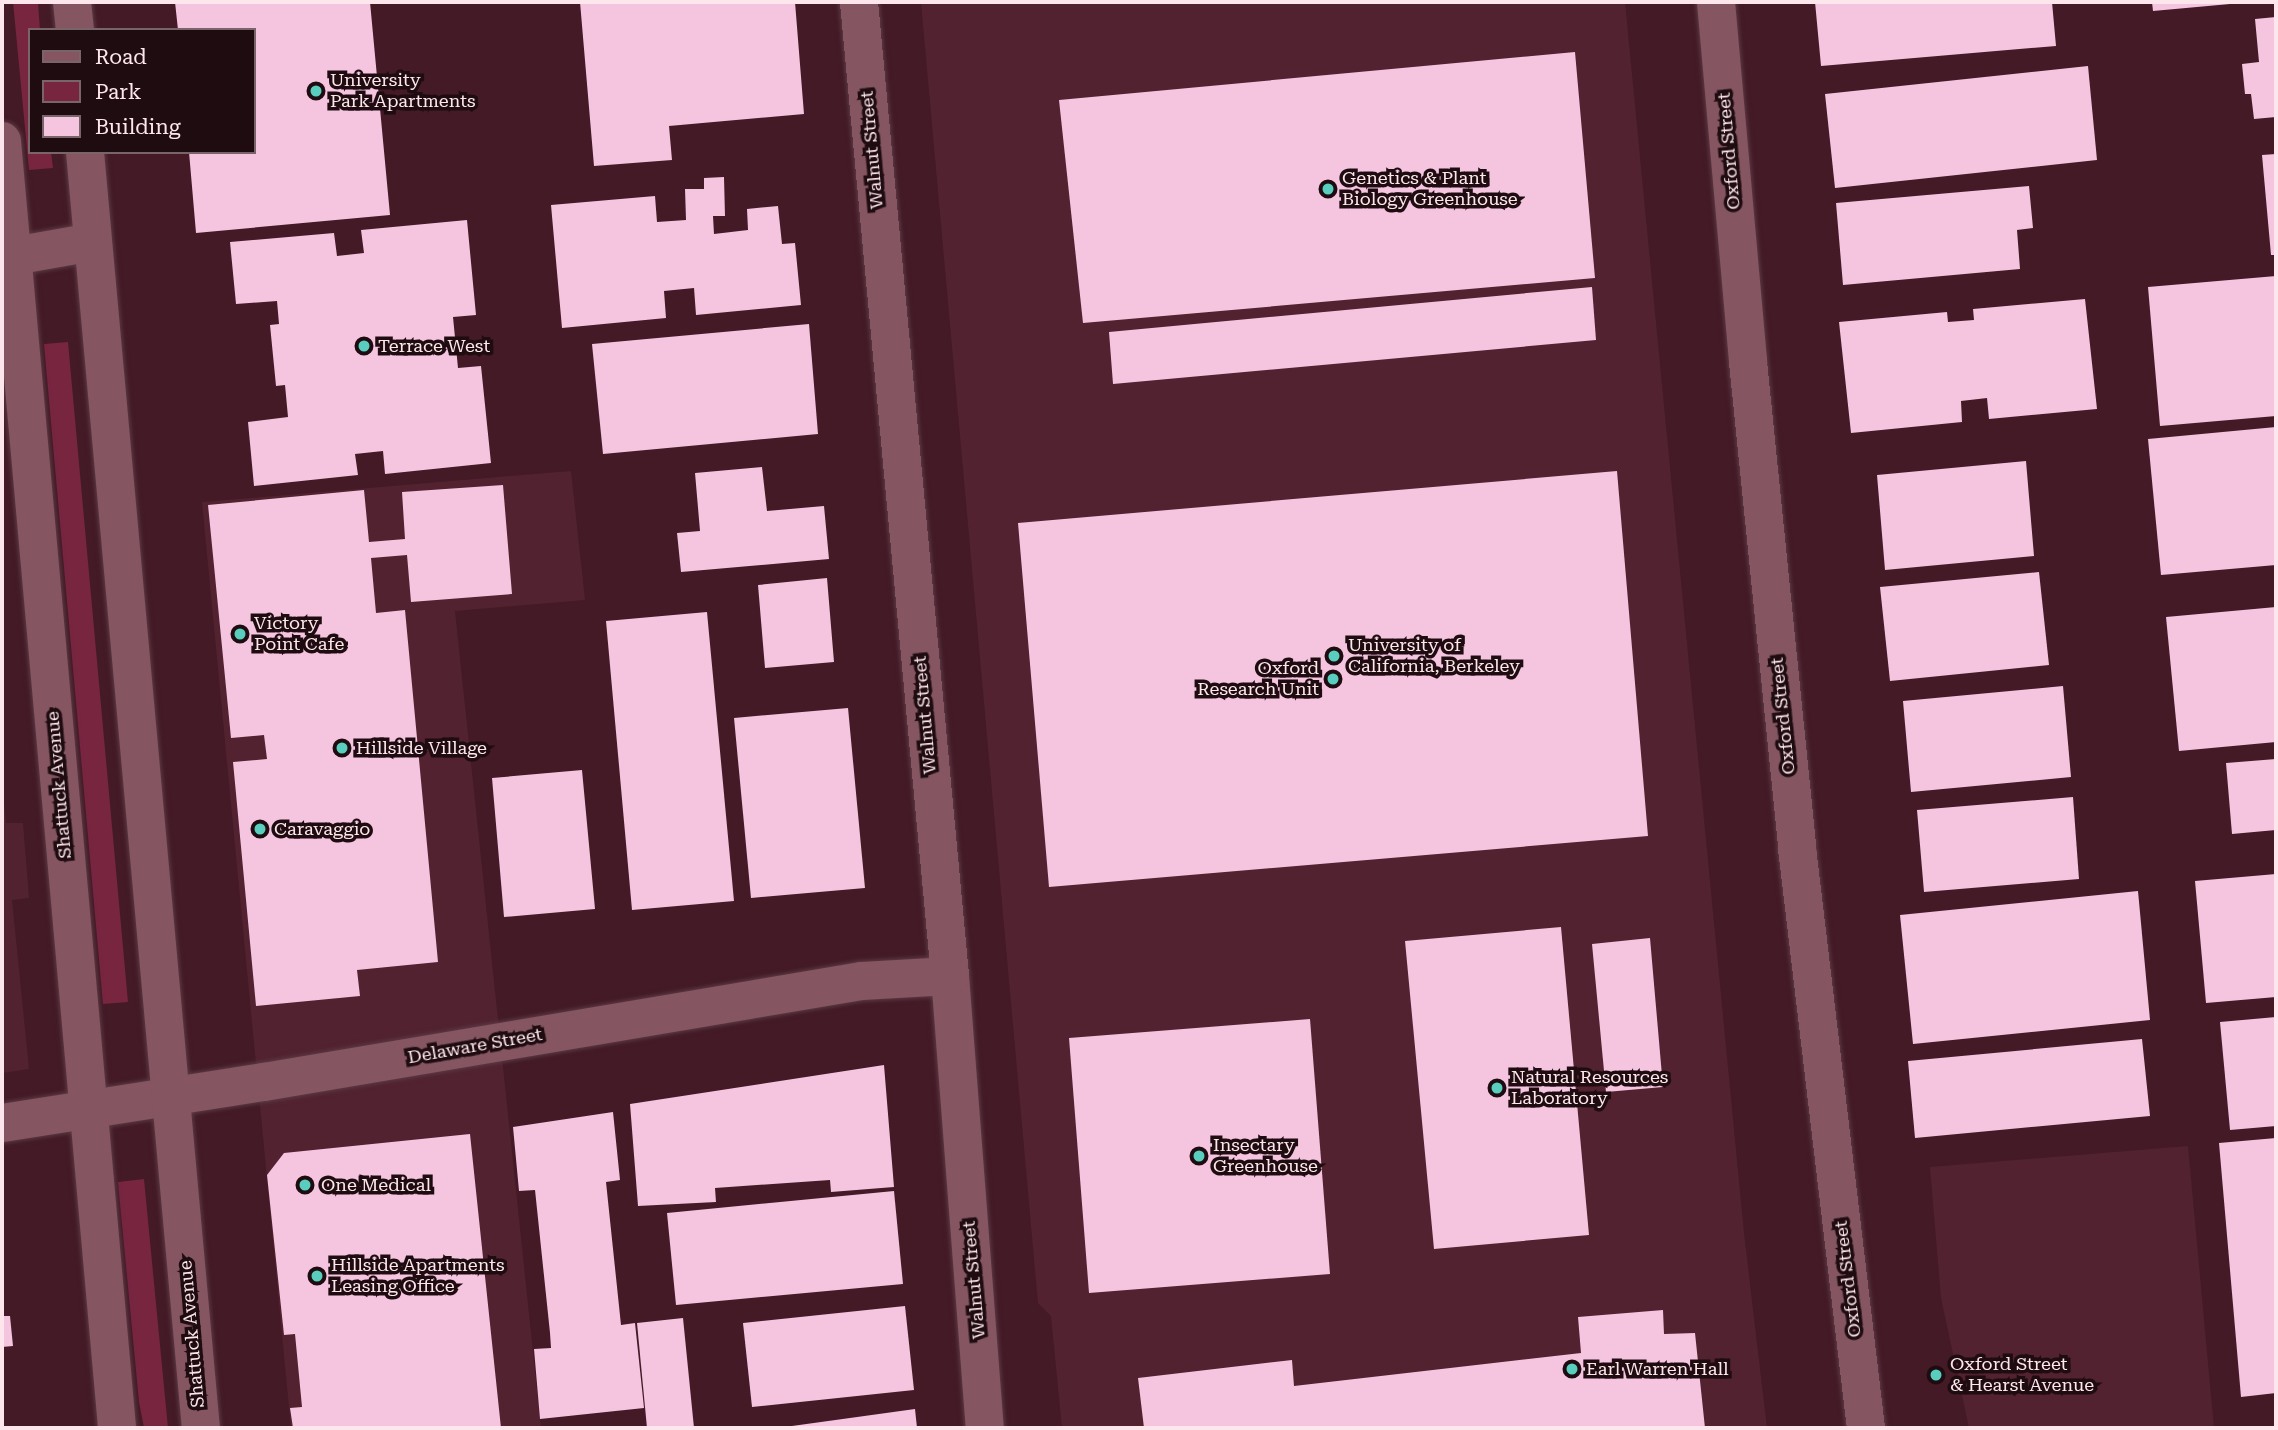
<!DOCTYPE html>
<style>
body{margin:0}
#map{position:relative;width:2278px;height:1430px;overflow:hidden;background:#431a26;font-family:"Roboto Serif",serif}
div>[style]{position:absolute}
.built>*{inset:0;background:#522230}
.green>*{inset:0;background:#782540}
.building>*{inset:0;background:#f5c4df}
.roads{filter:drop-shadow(0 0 2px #5b3a44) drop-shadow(0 0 2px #5b3a44)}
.minor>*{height:38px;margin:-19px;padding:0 19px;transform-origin:19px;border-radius:19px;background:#855561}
.tertiary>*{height:38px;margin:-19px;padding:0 19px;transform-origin:19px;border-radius:19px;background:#855561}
.secondary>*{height:38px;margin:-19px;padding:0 19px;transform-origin:19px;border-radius:19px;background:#855561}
.dots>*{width:19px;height:19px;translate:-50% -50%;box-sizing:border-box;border:4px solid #1e0c11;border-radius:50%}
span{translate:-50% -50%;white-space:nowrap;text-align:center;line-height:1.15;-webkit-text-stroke:7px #1e0c11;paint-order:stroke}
.poi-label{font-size:18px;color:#fee7ec}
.left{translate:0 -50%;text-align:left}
.right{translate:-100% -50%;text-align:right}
.street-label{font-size:18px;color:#fee7ec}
.frame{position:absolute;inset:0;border:4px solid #fee7ec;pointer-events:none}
.legend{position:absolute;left:28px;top:28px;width:228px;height:126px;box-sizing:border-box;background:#1e0c11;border:2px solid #786469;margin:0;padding:9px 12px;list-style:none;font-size:21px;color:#fee7ec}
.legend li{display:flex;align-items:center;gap:14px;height:35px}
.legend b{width:35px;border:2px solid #786469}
</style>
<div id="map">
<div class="built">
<i style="clip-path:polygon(921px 2px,1625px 2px,1744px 1233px,1767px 1428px,1062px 1428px,1051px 1316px,1038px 1303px)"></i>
<i style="clip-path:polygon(571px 471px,585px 600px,455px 611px,541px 1428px,291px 1428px,202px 502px)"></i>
<i style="clip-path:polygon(2px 780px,6px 823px,23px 823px,29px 898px,12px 900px,29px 1069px,2px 1073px)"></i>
<i style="clip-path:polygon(2188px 1146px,2214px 1428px,1969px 1428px,1941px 1298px,1930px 1167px)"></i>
</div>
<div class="green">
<i style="clip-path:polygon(13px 2px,38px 2px,40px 30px,30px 30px,30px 152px,51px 152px,53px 168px,29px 170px)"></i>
<i style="clip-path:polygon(68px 342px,128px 1002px,103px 1004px,44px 344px)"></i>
<i style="clip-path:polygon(144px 1179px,168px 1428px,144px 1428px,139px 1402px,118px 1182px)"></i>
</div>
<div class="building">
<i style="clip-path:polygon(175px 2px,370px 2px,390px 215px,196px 233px,189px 152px,254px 152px,254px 30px,178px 30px)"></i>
<i style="clip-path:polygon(580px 2px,795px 2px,804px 114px,669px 126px,672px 160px,594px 166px)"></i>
<i style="clip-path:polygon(1815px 2px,2052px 2px,2056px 46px,1821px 66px)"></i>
<i style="clip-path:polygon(2152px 2px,2230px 2px,2230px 4px,2153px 11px)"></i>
<i style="clip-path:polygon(2276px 17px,2276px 117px,2254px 119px,2251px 94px,2245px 94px,2242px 64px,2259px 62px,2255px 19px)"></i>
<i style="clip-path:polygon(1575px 52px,1595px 278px,1083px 323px,1059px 100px)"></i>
<i style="clip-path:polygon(2088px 66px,2097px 160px,1835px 188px,1825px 94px)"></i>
<i style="clip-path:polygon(2276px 154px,2276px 255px,2271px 255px,2262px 155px)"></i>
<i style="clip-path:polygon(724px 177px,725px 216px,713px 216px,714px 234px,748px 230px,747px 209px,778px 206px,782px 244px,795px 243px,801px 305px,696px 315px,694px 288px,664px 291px,666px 318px,562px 328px,551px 205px,655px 196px,657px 222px,686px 220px,685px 189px,704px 189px,704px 178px)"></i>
<i style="clip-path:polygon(2029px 186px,2033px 228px,2017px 230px,2020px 269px,1843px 285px,1836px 203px)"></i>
<i style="clip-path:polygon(467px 220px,476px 315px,453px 317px,458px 368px,481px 366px,491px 463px,385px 474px,383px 451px,355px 454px,358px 475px,254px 486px,248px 422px,288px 417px,285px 385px,276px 386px,270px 325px,279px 324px,277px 301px,236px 304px,230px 242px,334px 233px,337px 256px,364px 253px,361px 230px)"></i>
<i style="clip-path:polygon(2276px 276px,2276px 416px,2160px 426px,2148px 287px)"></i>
<i style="clip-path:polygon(1592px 287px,1596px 340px,1113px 384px,1109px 332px)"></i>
<i style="clip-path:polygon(2085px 299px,2097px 409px,1989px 419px,1987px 398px,1961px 401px,1962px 422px,1851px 433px,1839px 322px,1947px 312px,1948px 322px,1974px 320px,1973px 309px)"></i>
<i style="clip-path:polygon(809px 324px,818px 434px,603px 454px,592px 344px)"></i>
<i style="clip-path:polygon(2276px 427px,2276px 565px,2161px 575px,2148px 439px)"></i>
<i style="clip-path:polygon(2026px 461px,2034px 556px,1885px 570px,1877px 475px)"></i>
<i style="clip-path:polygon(762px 467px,767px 511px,824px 506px,829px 559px,681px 572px,677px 533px,700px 531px,695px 473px)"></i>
<i style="clip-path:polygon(1617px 471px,1648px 836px,1049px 887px,1018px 523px)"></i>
<i style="clip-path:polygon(503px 485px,512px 594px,411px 602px,407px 555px,371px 558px,376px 613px,405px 610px,438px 962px,357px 970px,360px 996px,256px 1006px,233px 762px,267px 759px,264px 735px,231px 738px,208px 505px,364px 490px,369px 542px,405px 539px,402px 492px)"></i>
<i style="clip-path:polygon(2039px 572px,2049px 665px,1890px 681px,1880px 587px)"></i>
<i style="clip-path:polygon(827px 578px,834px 662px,765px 668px,758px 585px)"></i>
<i style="clip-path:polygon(2276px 607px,2276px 742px,2179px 751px,2166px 617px)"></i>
<i style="clip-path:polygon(707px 612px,734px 901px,632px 910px,606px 621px)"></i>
<i style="clip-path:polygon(2063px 686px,2071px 777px,1911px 792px,1903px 701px)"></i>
<i style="clip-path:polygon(848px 708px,865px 888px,751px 898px,734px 718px)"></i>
<i style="clip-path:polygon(2276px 759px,2276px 830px,2232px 834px,2226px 763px)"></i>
<i style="clip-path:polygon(582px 770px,595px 909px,504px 917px,492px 778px)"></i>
<i style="clip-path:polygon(2073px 797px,2079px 879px,1924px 892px,1917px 810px)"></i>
<i style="clip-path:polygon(2276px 874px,2276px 997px,2206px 1003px,2195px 881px)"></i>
<i style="clip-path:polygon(2138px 891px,2150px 1020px,1913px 1044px,1900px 915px)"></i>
<i style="clip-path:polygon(1561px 927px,1589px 1235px,1434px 1249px,1405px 941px)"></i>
<i style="clip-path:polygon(1650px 938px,1663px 1087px,1606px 1092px,1592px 944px)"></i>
<i style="clip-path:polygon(2276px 1017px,2276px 1126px,2230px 1130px,2220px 1022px)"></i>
<i style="clip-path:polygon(1310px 1019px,1330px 1274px,1089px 1293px,1069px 1038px)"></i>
<i style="clip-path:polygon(2142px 1039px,2150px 1116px,1915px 1138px,1908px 1061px)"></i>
<i style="clip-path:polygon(884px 1065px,894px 1187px,831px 1192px,830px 1180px,715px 1188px,716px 1202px,638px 1206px,630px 1104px)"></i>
<i style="clip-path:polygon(613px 1112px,620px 1180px,606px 1182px,621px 1325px,635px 1323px,644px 1408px,540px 1419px,534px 1349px,551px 1348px,550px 1333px,535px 1190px,519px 1191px,513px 1127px)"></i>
<i style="clip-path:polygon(470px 1134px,501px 1428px,293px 1428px,290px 1408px,302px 1407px,295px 1334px,284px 1335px,267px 1175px,284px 1153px)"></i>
<i style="clip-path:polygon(2276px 1138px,2276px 1393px,2241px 1397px,2219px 1143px)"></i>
<i style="clip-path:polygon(894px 1191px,903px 1284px,676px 1305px,667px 1213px)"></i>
<i style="clip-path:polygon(905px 1306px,914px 1390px,752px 1407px,743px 1323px)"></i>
<i style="clip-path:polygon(1663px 1310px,1664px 1334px,1695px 1333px,1705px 1428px,1144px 1428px,1138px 1378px,1292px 1360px,1294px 1386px,1581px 1353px,1578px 1317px)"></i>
<i style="clip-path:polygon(2px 1316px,10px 1316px,13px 1346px,2px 1347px)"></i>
<i style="clip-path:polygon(683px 1318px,694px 1428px,647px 1428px,637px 1323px)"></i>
<i style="clip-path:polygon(915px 1409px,917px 1428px,792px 1428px,792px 1426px)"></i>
</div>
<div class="roads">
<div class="minor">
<i style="left:859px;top:2px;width:978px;rotate:84.66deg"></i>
<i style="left:950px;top:976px;width:453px;rotate:85.6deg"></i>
<i style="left:2px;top:258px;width:92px;rotate:-10deg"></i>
<i style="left:2px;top:1123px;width:265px;rotate:-8.9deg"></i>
<i style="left:264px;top:1082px;width:606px;rotate:-9.59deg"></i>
<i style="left:862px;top:981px;width:88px;rotate:-3.3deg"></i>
</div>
<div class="tertiary">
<i style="left:1716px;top:2px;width:361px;rotate:84.9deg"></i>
<i style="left:1748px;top:362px;width:488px;rotate:84.2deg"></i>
<i style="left:1797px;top:848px;width:584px;rotate:83.22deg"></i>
</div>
<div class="secondary">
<i style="left:72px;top:2px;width:28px;rotate:84deg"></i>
<i style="left:2px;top:141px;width:1292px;rotate:84.89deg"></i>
<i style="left:85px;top:152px;width:1281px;rotate:84.81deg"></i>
</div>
</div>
<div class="dots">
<i style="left:316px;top:91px;background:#59cebf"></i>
<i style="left:1328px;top:189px;background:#59cebf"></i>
<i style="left:364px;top:346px;background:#59cebf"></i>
<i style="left:240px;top:634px;background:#59cebf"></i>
<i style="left:1334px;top:656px;background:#59cebf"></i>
<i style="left:1333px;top:679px;background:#59cebf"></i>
<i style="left:342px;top:748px;background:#59cebf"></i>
<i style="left:260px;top:829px;background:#59cebf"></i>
<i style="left:1497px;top:1088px;background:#59cebf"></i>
<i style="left:1199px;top:1156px;background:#59cebf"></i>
<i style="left:305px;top:1185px;background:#59cebf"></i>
<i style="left:317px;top:1276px;background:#59cebf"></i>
<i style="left:1572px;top:1369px;background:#59cebf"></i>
<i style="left:1936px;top:1375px;background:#59cebf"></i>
</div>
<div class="poi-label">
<span class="left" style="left:330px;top:91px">University<br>Park Apartments</span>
<span class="left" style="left:1342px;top:189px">Genetics &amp; Plant<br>Biology Greenhouse</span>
<span class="left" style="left:378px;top:346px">Terrace West</span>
<span class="left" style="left:254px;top:634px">Victory<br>Point Cafe</span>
<span class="left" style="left:1348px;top:656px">University of<br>California, Berkeley</span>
<span class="right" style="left:1319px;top:679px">Oxford<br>Research Unit</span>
<span class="left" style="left:356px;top:748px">Hillside Village</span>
<span class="left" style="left:274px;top:829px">Caravaggio</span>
<span class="left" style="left:1511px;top:1088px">Natural Resources<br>Laboratory</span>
<span class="left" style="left:1213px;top:1156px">Insectary<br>Greenhouse</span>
<span class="left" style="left:321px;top:1185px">One Medical</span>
<span class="left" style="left:331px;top:1276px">Hillside Apartments<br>Leasing Office</span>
<span class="left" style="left:1950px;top:1375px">Oxford Street<br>&amp; Hearst Avenue</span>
<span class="left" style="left:1586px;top:1369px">Earl Warren Hall</span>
</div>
<div class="street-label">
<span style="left:872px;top:150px;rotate:-95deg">Walnut Street</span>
<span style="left:1729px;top:151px;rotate:-95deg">Oxford Street</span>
<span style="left:925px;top:715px;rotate:-95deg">Walnut Street</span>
<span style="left:1783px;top:716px;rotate:-96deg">Oxford Street</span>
<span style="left:59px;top:785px;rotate:-95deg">Shattuck Avenue</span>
<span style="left:475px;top:1046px;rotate:-10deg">Delaware Street</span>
<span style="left:1848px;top:1279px;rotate:-97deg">Oxford Street</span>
<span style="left:974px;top:1280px;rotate:-95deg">Walnut Street</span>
<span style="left:192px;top:1334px;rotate:-95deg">Shattuck Avenue</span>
</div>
<div class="frame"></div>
<ul class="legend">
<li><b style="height:9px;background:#855561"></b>Road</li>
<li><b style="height:19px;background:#782540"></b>Park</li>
<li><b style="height:19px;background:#f5c4df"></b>Building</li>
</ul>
</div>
